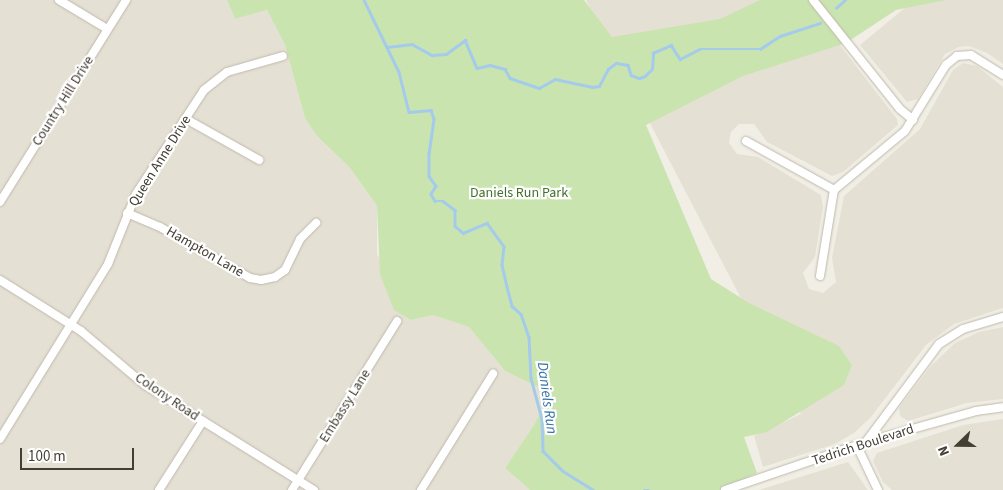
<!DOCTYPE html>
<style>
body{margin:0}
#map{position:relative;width:1003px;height:490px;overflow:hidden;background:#f1eee5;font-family:"Source Sans 3",sans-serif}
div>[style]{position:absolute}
.residential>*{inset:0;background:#e5e0d4}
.green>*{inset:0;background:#cae4b0}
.stream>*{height:2.5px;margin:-1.25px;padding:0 1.25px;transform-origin:1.25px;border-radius:1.25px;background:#a4cbeb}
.roads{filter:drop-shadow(0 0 1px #bfb9ab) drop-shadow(0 0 1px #bfb9ab)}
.street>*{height:8px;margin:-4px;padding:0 4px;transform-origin:4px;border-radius:4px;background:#fff}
span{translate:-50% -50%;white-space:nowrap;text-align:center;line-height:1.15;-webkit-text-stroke:4.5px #fff;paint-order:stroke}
.street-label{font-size:14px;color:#443f35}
.park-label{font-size:14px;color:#44712c}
.water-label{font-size:15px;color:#3573a8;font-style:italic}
.north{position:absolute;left:933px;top:420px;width:50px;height:50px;-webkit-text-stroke:4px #fff;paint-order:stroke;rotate:248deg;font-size:14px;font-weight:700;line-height:20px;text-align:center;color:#443f35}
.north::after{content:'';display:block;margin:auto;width:18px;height:22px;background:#443f35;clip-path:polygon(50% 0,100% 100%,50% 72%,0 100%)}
.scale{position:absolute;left:20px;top:448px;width:114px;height:22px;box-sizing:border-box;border:2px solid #443f35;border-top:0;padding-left:6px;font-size:15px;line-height:18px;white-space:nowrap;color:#443f35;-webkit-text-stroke:4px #fff;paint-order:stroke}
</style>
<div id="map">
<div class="residential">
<i style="clip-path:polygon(0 0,227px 0,235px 19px,267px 10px,285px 45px,305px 118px,317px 136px,350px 168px,377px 206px,377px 254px,411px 320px,433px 315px,469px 327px,505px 371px,544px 390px,542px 409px,534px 425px,505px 468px,530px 490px,0 490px)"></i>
<i style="clip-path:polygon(586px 0,805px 0,897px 119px,898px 125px,843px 172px,832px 176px,767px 142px,754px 124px,739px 124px,731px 132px,729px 143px,737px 154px,758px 157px,821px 195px,823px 207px,815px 257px,803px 273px,809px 289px,823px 293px,836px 282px,832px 258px,844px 196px,920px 129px,953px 70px,963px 63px,977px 66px,1003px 87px,1003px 308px,954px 324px,926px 345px,871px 417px,854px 433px,835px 444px,763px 467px,754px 436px,801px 414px)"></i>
<i style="clip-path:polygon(927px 0,1003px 0,1003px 64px,987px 53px,969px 46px,959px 47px,945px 54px,918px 99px,907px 102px,860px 45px,907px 6px)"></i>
<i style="clip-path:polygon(1003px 327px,1003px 399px,967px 403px,908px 421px,900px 416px,899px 408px,930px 367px,955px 343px,979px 332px)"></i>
<i style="clip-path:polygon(1003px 419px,1003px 490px,892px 490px,883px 482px,873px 461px,877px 453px,963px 425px)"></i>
<i style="clip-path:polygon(848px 462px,868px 490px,759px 490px)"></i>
</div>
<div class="green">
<i style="clip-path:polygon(227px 0,584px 0,612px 37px,720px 19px,760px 0,946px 0,896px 10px,846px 43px,743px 76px,646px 125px,711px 279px,749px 303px,839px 346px,852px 365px,844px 385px,767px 432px,744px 437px,757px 473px,719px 490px,530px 490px,505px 468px,534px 425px,542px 409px,544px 390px,505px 371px,469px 327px,433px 315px,411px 320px,394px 310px,380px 274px,377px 206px,350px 168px,317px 136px,305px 118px,285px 45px,267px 10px,235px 19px)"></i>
</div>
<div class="stream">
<i style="left:364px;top:0;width:80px;rotate:64.1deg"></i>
<i style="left:399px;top:72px;width:41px;rotate:76deg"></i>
<i style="left:409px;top:112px;width:22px;rotate:-5deg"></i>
<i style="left:431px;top:110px;width:9px;rotate:72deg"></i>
<i style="left:434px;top:119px;width:34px;rotate:98deg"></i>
<i style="left:429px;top:153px;width:23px;rotate:90deg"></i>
<i style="left:429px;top:176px;width:12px;rotate:55deg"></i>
<i style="left:436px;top:186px;width:9px;rotate:122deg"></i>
<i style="left:431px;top:194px;width:8px;rotate:60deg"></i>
<i style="left:435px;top:201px;width:8px"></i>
<i style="left:443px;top:201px;width:15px;rotate:37deg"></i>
<i style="left:455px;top:210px;width:16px;rotate:90deg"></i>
<i style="left:455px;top:226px;width:11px;rotate:41deg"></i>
<i style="left:463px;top:233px;width:26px;rotate:-23deg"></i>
<i style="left:487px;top:223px;width:29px;rotate:54deg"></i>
<i style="left:504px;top:246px;width:19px;rotate:96deg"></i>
<i style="left:502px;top:265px;width:23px;rotate:77deg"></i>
<i style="left:507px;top:287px;width:20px;rotate:75deg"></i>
<i style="left:512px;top:306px;width:12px;rotate:42deg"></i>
<i style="left:521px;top:314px;width:24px;rotate:71deg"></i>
<i style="left:529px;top:337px;width:41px;rotate:87.2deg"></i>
<i style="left:531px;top:378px;width:42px;rotate:75deg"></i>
<i style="left:542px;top:419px;width:32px;rotate:88deg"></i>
<i style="left:543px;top:451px;width:28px;rotate:45deg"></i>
<i style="left:563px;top:471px;width:36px;rotate:32deg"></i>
<i style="left:836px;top:8px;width:12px;rotate:-42deg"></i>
<i style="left:387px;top:47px;width:25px;rotate:-7deg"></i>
<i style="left:412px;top:44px;width:23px;rotate:29deg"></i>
<i style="left:432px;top:55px;width:14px;rotate:-4deg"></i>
<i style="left:446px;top:54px;width:24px;rotate:-36deg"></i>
<i style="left:465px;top:40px;width:30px;rotate:67deg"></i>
<i style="left:477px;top:68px;width:13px;rotate:-13deg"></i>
<i style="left:490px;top:65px;width:16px;rotate:15deg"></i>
<i style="left:505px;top:69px;width:10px;rotate:61deg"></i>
<i style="left:510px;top:78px;width:31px;rotate:19deg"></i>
<i style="left:539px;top:88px;width:18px;rotate:-29deg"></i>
<i style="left:555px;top:79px;width:38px;rotate:12deg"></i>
<i style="left:592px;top:87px;width:7px;rotate:-8deg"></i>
<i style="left:599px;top:86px;width:19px;rotate:-62deg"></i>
<i style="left:608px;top:69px;width:10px;rotate:-37deg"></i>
<i style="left:616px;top:63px;width:12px;rotate:9deg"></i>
<i style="left:628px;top:65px;width:10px;rotate:73deg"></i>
<i style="left:631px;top:75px;width:9px;rotate:21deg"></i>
<i style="left:639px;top:78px;width:6px;rotate:-18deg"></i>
<i style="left:645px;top:76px;width:10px;rotate:-45deg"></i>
<i style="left:652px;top:69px;width:16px;rotate:-86deg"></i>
<i style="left:653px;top:53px;width:20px;rotate:-24deg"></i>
<i style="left:671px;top:45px;width:17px;rotate:57deg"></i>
<i style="left:680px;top:59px;width:22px;rotate:-27deg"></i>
<i style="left:700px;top:49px;width:60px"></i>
<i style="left:760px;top:49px;width:24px;rotate:-33deg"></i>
<i style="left:780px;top:36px;width:42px;rotate:-18deg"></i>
<i style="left:644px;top:490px;width:5px"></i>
</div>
<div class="roads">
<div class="street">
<i style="left:59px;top:0;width:56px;rotate:31.1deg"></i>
<i style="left:813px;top:0;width:139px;rotate:51.4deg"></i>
<i style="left:900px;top:109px;width:17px;rotate:40deg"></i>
<i style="left:186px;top:119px;width:84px;rotate:29.3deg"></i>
<i style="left:746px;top:141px;width:101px;rotate:29.1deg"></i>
<i style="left:0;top:202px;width:238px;rotate:-58deg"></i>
<i style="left:127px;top:213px;width:36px;rotate:23deg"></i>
<i style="left:160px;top:227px;width:103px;rotate:29.5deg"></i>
<i style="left:250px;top:278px;width:11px;rotate:10deg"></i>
<i style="left:261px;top:280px;width:14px;rotate:-12deg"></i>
<i style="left:275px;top:277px;width:12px;rotate:-35deg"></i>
<i style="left:285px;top:270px;width:34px;rotate:-64deg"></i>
<i style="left:300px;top:239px;width:23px;rotate:-45deg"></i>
<i style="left:820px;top:276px;width:87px;rotate:-80.8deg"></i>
<i style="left:834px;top:190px;width:92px;rotate:-39.7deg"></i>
<i style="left:905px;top:131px;width:78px;rotate:-58.2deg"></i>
<i style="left:946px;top:65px;width:14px;rotate:-39deg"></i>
<i style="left:957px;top:56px;width:14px;rotate:-4deg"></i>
<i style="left:971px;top:55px;width:38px;rotate:32deg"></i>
<i style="left:0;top:280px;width:96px;rotate:32.2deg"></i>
<i style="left:81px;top:331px;width:84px;rotate:40.2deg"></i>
<i style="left:145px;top:385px;width:199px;rotate:31.9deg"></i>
<i style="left:0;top:439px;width:206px;rotate:-58.3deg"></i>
<i style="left:108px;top:264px;width:75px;rotate:-68.2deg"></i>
<i style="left:136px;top:194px;width:124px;rotate:-56.8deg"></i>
<i style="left:204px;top:90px;width:29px;rotate:-38deg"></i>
<i style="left:227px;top:72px;width:58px;rotate:-15.9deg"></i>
<i style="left:866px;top:442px;width:122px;rotate:-53.3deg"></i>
<i style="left:939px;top:344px;width:28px;rotate:-32deg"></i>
<i style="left:963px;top:329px;width:42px;rotate:-16.7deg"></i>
<i style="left:857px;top:446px;width:49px;rotate:64.5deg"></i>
<i style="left:159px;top:490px;width:82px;rotate:-57.5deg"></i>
<i style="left:292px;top:490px;width:199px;rotate:-58.1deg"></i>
<i style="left:421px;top:490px;width:137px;rotate:-58.2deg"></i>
<i style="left:725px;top:490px;width:149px;rotate:-18.8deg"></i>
<i style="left:866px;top:442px;width:114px;rotate:-15.7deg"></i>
<i style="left:976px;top:411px;width:27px;rotate:-8deg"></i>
</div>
</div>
<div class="street-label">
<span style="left:63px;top:101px;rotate:-58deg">Country Hill Drive</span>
<span style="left:160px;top:161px;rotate:-58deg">Queen Anne Drive</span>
<span style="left:205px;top:252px;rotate:30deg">Hampton Lane</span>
<span style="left:167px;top:397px;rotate:34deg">Colony Road</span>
<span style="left:345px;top:406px;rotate:-58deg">Embassy Lane</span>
<span style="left:863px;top:445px;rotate:-18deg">Tedrich Boulevard</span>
</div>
<div class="park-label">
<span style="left:519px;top:193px">Daniels Run Park</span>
</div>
<div class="water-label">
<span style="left:547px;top:398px;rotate:82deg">Daniels Run</span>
</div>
<div class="north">N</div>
<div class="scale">100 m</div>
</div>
